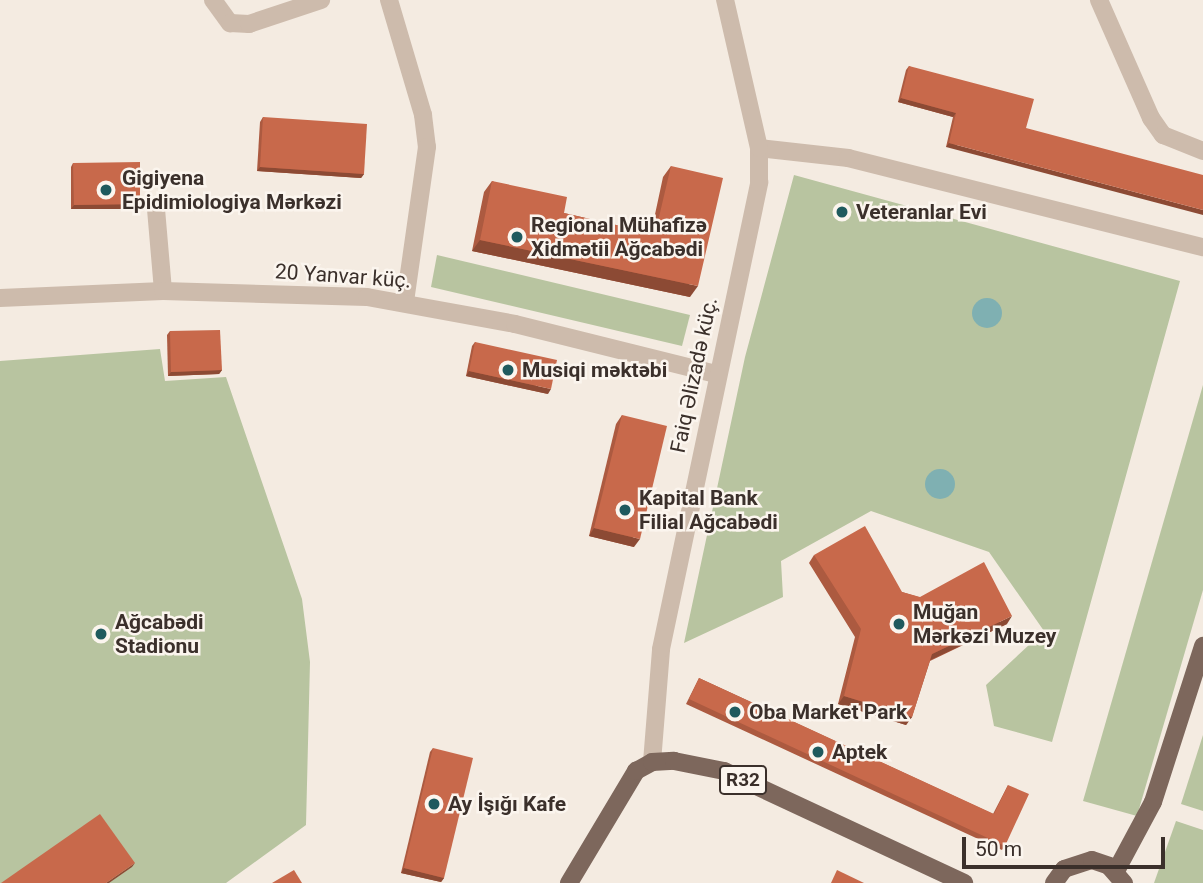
<!DOCTYPE html>
<meta charset="utf-8">
<style>
body{margin:0}
#map{position:relative;width:1203px;height:883px;overflow:hidden;background:#f4ebe1;font-family:Roboto,sans-serif}
div>[style]{position:absolute}
.green>*{inset:0;background:#b8c4a0}
.water>*{inset:0;background:#7fb0b2}
.round{border-radius:50%}
.minor>*{height:18px;margin:-9px;padding:0 9px;transform-origin:9px;border-radius:9px;background:#cdbbac}
.major>*{height:18px;margin:-9px;padding:0 9px;transform-origin:9px;border-radius:9px;background:#7d675c}
.wall>*{inset:0;background:#ac5a40}
.shaded-wall>*{inset:0;background:#8c4a34}
.building>*{inset:0;background:#c8694b}
.dots>*{width:19px;height:19px;translate:-50% -50%;box-sizing:border-box;border:4px solid #fbf5ee;border-radius:50%}
span{translate:-50% -50%;white-space:nowrap;text-align:center;line-height:1.15;-webkit-text-stroke:5px #fbf5ee;paint-order:stroke}
.shield-label span{padding:2px 5px;background:#fbf5ee;border:2px solid;border-radius:5px;-webkit-text-stroke-width:0}
.shield-label{font-size:19px;color:#3b302b;font-weight:700}
.poi-label{font-size:21px;color:#3b302b;font-weight:700}
.left{translate:0 -50%;text-align:left}
.street-label{font-size:21px;color:#3b302b}
.scale{position:absolute;left:962px;top:837px;width:203px;height:32px;box-sizing:border-box;border:4px solid #3b302b;border-top:0;padding-left:9px;font-size:21px;line-height:24px;white-space:nowrap;color:#3b302b;-webkit-text-stroke:5px #fbf5ee;paint-order:stroke}
</style>
<div id="map">
<div class="green">
<i style="clip-path:polygon(794px 175px,1180px 281px,1052px 742px,994px 726px,986px 685px,1044px 631px,989px 552px,871px 511px,781px 561px,783px 597px,684px 643px,745px 357px)"></i>
<i style="clip-path:polygon(437px 255px,690px 315px,682px 346px,431px 287px)"></i>
<i style="clip-path:polygon(160px 349px,165px 381px,226px 377px,302px 599px,310px 662px,306px 825px,226px 883px,0 883px,0 361px)"></i>
<i style="clip-path:polygon(1203px 385px,1203px 590px,1137px 816px,1083px 801px)"></i>
<i style="clip-path:polygon(1203px 735px,1203px 811px,1181px 804px)"></i>
<i style="clip-path:polygon(1176px 821px,1203px 830px,1203px 883px,1154px 883px)"></i>
</div>
<div class="water">
<i class="round" style="left:972px;top:298px;width:30px;height:30px"></i>
<i class="round" style="left:925px;top:469px;width:30px;height:30px"></i>
</div>
<div class="minor">
<i style="left:213px;top:0;width:29px;rotate:54deg"></i>
<i style="left:230px;top:23px;width:19px;rotate:3deg"></i>
<i style="left:249px;top:24px;width:76px;rotate:-18.4deg"></i>
<i style="left:389px;top:0;width:120px;rotate:73.5deg"></i>
<i style="left:423px;top:115px;width:32px;rotate:83deg"></i>
<i style="left:427px;top:147px;width:156px;rotate:98.1deg"></i>
<i style="left:1099px;top:0;width:129px;rotate:66.2deg"></i>
<i style="left:1151px;top:118px;width:21px;rotate:55deg"></i>
<i style="left:1163px;top:135px;width:43px;rotate:21.8deg"></i>
<i style="left:759px;top:148px;width:90px;rotate:6.4deg"></i>
<i style="left:848px;top:158px;width:366px;rotate:14.1deg"></i>
<i style="left:156px;top:209px;width:82px;rotate:85.1deg"></i>
<i style="left:0;top:298px;width:163px;rotate:-2.5deg"></i>
<i style="left:163px;top:291px;width:204px;rotate:1.7deg"></i>
<i style="left:367px;top:297px;width:150px;rotate:10.3deg"></i>
<i style="left:515px;top:324px;width:207px;rotate:14deg"></i>
<i style="left:652px;top:762px;width:113px;rotate:-85.4deg"></i>
<i style="left:661px;top:649px;width:477px;rotate:-78.1deg"></i>
<i style="left:759px;top:182px;width:34px;rotate:-90deg"></i>
<i style="left:759px;top:148px;width:152px;rotate:-102.9deg"></i>
</div>
<div class="major">
<i style="left:1116px;top:871px;width:78px;rotate:-61.8deg"></i>
<i style="left:1153px;top:802px;width:164px;rotate:-72.2deg"></i>
<i style="left:569px;top:883px;width:131px;rotate:-59.1deg"></i>
<i style="left:636px;top:771px;width:18px;rotate:-29deg"></i>
<i style="left:652px;top:762px;width:22px;rotate:-3deg"></i>
<i style="left:674px;top:761px;width:51px;rotate:11.3deg"></i>
<i style="left:724px;top:771px;width:265px;rotate:25deg"></i>
<i style="left:1054px;top:883px;width:17px;rotate:-54deg"></i>
<i style="left:1064px;top:869px;width:29px;rotate:-18deg"></i>
<i style="left:1092px;top:860px;width:18px;rotate:19deg"></i>
<i style="left:1109px;top:866px;width:23px;rotate:49deg"></i>
</div>
<div class="wall">
<i style="clip-path:polygon(909px 66px,1026px 128px,946px 147px,953px 117px,898px 102px,906px 70px)"></i>
<i style="clip-path:polygon(263px 117px,364px 174px,361px 178px,257px 171px,260px 122px)"></i>
<i style="clip-path:polygon(73px 163px,137px 209px,71px 209px,71px 167px)"></i>
<i style="clip-path:polygon(671px 166px,690px 297px,472px 251px,484px 192px,492px 181px,564px 213px,651px 233px,663px 177px)"></i>
<i style="clip-path:polygon(170px 331px,222px 370px,219px 374px,168px 376px,167px 335px)"></i>
<i style="clip-path:polygon(475px 342px,548px 394px,466px 376px,472px 346px)"></i>
<i style="clip-path:polygon(622px 415px,634px 547px,589px 536px,616px 424px)"></i>
<i style="clip-path:polygon(814px 555px,902px 592px,1007px 624px,930px 661px,912px 717px,906px 725px,838px 704px,855px 637px,809px 563px)"></i>
<i style="clip-path:polygon(699px 678px,993px 814px,1008px 785px,1005px 846px,1002px 850px,686px 704px)"></i>
<i style="clip-path:polygon(433px 748px,444px 878px,441px 882px,401px 873px,430px 752px)"></i>
</div>
<div class="shaded-wall">
<i style="clip-path:polygon(901px 98px,956px 113px,953px 117px,898px 102px)"></i>
<i style="clip-path:polygon(949px 143px,1203px 210px,1203px 215px,946px 147px)"></i>
<i style="clip-path:polygon(260px 167px,364px 174px,361px 178px,257px 171px)"></i>
<i style="clip-path:polygon(140px 204px,137px 209px,71px 209px,74px 205px)"></i>
<i style="clip-path:polygon(480px 240px,698px 286px,690px 297px,472px 251px)"></i>
<i style="clip-path:polygon(222px 370px,219px 374px,168px 376px,171px 372px)"></i>
<i style="clip-path:polygon(469px 371px,551px 389px,548px 394px,466px 376px)"></i>
<i style="clip-path:polygon(594px 528px,640px 539px,634px 547px,589px 536px)"></i>
<i style="clip-path:polygon(1012px 616px,1007px 624px,926px 662px,932px 654px)"></i>
<i style="clip-path:polygon(844px 696px,912px 717px,906px 725px,838px 704px)"></i>
<i style="clip-path:polygon(135px 863px,132px 867px,109px 883px,106px 883px)"></i>
<i style="clip-path:polygon(404px 868px,444px 878px,441px 882px,401px 873px)"></i>
</div>
<div class="building">
<i style="clip-path:polygon(909px 66px,1034px 99px,1026px 128px,1203px 175px,1203px 210px,949px 143px,956px 113px,901px 98px)"></i>
<i style="clip-path:polygon(263px 117px,367px 124px,364px 174px,260px 167px)"></i>
<i style="clip-path:polygon(140px 162px,140px 204px,74px 205px,73px 163px)"></i>
<i style="clip-path:polygon(671px 166px,723px 178px,698px 286px,480px 240px,492px 181px,567px 197px,564px 213px,655px 234px)"></i>
<i style="clip-path:polygon(220px 330px,222px 370px,171px 372px,170px 331px)"></i>
<i style="clip-path:polygon(475px 342px,557px 360px,551px 389px,469px 371px)"></i>
<i style="clip-path:polygon(622px 415px,667px 426px,640px 539px,594px 528px)"></i>
<i style="clip-path:polygon(865px 526px,902px 592px,920px 597px,984px 562px,1012px 616px,932px 654px,912px 717px,844px 696px,861px 629px,814px 555px)"></i>
<i style="clip-path:polygon(699px 678px,994px 814px,1008px 785px,1029px 794px,1005px 846px,689px 699px)"></i>
<i style="clip-path:polygon(433px 748px,473px 758px,444px 878px,404px 868px)"></i>
<i style="clip-path:polygon(100px 814px,135px 863px,106px 883px,1px 883px)"></i>
<i style="clip-path:polygon(294px 870px,302px 883px,272px 883px)"></i>
<i style="clip-path:polygon(837px 870px,864px 883px,831px 883px)"></i>
</div>
<div class="dots">
<i style="left:106px;top:190px;background:#1f5a5e"></i>
<i style="left:842px;top:212px;background:#1f5a5e"></i>
<i style="left:517px;top:237px;background:#1f5a5e"></i>
<i style="left:508px;top:370px;background:#1f5a5e"></i>
<i style="left:625px;top:510px;background:#1f5a5e"></i>
<i style="left:899px;top:624px;background:#1f5a5e"></i>
<i style="left:101px;top:634px;background:#1f5a5e"></i>
<i style="left:735px;top:712px;background:#1f5a5e"></i>
<i style="left:818px;top:752px;background:#1f5a5e"></i>
<i style="left:434px;top:804px;background:#1f5a5e"></i>
</div>
<div class="shield-label">
<span style="left:743px;top:780px">R32</span>
</div>
<div class="poi-label">
<span class="left" style="left:122px;top:190px">Gigiyena<br>Epidimiologiya Mərkəzi</span>
<span class="left" style="left:856px;top:212px">Veteranlar Evi</span>
<span class="left" style="left:531px;top:237px">Regional Mühafizə<br>Xidmətii Ağcabədi</span>
<span class="left" style="left:522px;top:370px">Musiqi məktəbi</span>
<span class="left" style="left:639px;top:510px">Kapital Bank<br>Filial Ağcabədi</span>
<span class="left" style="left:913px;top:624px">Muğan<br>Mərkəzi Muzey</span>
<span class="left" style="left:115px;top:634px">Ağcabədi<br>Stadionu</span>
<span class="left" style="left:749px;top:712px">Oba Market Park</span>
<span class="left" style="left:832px;top:752px">Aptek</span>
<span class="left" style="left:448px;top:804px">Ay İşığı Kafe</span>
</div>
<div class="street-label">
<span style="left:343px;top:276px;rotate:4deg">20 Yanvar küç.</span>
<span style="left:694px;top:375px;rotate:-78deg">Faiq Əlizadə küç.</span>
</div>
<div class="scale">50 m</div>
</div>
